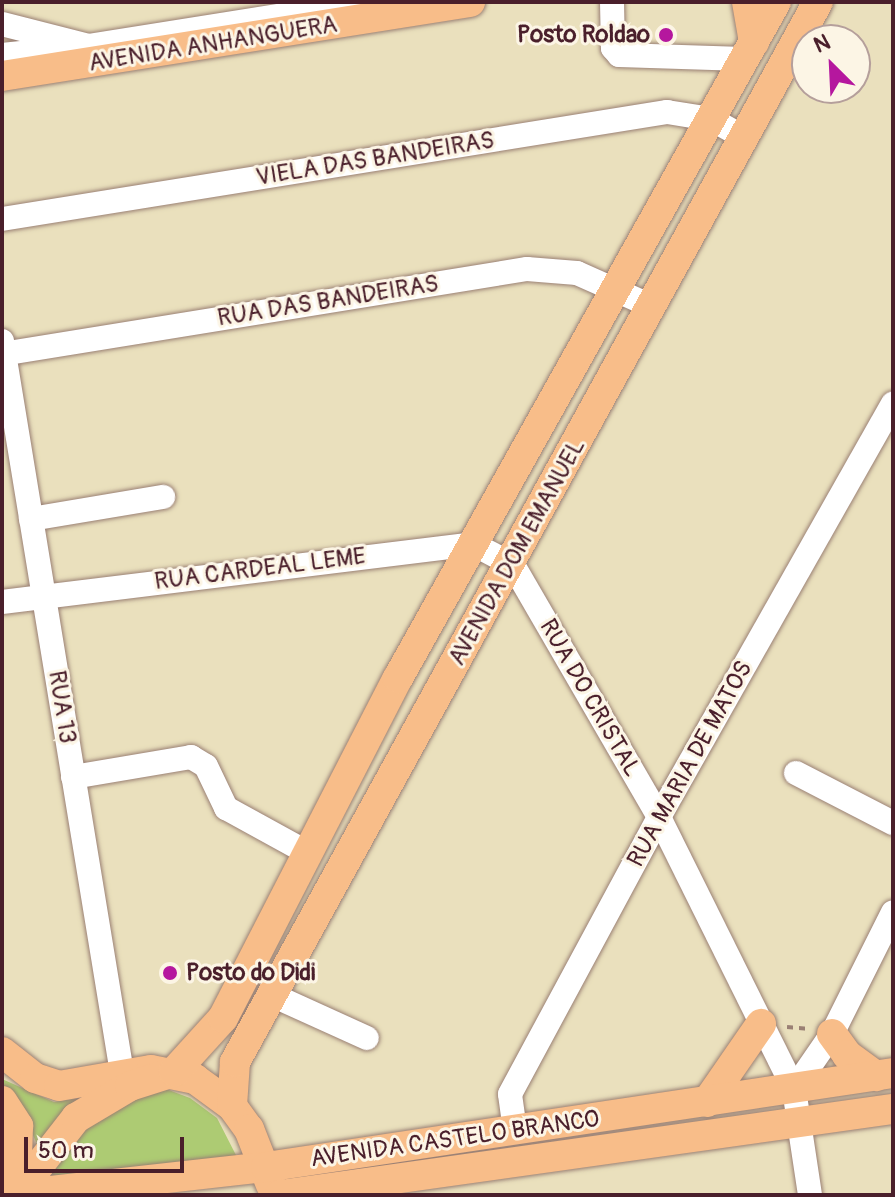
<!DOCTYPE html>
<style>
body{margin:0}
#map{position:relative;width:895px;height:1197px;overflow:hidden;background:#eae0bd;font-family:Pangolin,sans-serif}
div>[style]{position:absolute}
.green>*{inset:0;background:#adcb73}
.path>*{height:4px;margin-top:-2px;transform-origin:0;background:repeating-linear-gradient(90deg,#9a8074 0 6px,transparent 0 12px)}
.roads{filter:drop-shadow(0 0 2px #9a8074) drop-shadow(0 0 2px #9a8074)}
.minor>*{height:24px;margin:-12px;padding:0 12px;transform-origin:12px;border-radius:12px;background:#fff}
.major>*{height:30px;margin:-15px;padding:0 15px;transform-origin:15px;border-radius:15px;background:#f8bd89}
.dots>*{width:22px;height:22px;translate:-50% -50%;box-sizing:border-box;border:4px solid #fcf5e5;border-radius:50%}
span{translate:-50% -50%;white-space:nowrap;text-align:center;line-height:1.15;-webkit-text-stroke:6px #fcf5e5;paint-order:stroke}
.poi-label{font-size:24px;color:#4a1f2b;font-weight:700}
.right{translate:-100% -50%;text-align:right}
.left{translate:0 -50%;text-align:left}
.street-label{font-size:24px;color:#4a1f2b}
.frame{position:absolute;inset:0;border:4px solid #4a1f2b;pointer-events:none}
.north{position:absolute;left:791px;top:24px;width:80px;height:80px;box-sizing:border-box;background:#fcf5e5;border:2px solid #b59f9b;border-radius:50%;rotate:336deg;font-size:22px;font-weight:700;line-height:32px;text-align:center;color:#4a1f2b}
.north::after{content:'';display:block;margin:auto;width:28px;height:36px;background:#b5179e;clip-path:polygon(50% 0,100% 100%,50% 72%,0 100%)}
.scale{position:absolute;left:24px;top:1137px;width:160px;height:36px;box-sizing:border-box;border:4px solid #4a1f2b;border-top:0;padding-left:10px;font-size:24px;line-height:28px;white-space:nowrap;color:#4a1f2b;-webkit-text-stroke:6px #fcf5e5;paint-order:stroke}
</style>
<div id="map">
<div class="green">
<i style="clip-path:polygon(2px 1079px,54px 1102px,158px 1086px,190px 1098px,217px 1118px,239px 1161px,32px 1186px,36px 1142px,22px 1110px,2px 1089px)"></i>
</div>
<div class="path">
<i style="left:787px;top:1027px;width:23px;rotate:5deg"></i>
</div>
<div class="roads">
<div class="minor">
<i style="left:612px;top:2px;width:46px;rotate:88.8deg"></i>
<i style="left:613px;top:48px;width:9px;rotate:49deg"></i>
<i style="left:619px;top:55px;width:125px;rotate:1.8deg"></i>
<i style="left:2px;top:24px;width:89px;rotate:14.3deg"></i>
<i style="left:88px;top:46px;width:282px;rotate:-9deg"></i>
<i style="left:2px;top:55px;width:68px;rotate:-5.9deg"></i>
<i style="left:2px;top:219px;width:674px;rotate:-9.14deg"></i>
<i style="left:667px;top:112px;width:45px;rotate:9deg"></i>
<i style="left:711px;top:119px;width:37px;rotate:29deg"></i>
<i style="left:2px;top:341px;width:742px;rotate:80.69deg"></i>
<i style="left:2px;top:354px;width:532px;rotate:-9.2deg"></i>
<i style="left:527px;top:269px;width:50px;rotate:4.6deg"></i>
<i style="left:577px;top:273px;width:79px;rotate:24deg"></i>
<i style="left:31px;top:519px;width:134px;rotate:-9.5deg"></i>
<i style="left:2px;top:602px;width:475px;rotate:-7deg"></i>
<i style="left:473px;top:544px;width:45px;rotate:27.7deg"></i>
<i style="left:513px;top:565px;width:291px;rotate:59.9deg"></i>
<i style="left:659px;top:817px;width:304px;rotate:63.6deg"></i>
<i style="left:796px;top:773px;width:109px;rotate:27.3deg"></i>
<i style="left:73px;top:777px;width:120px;rotate:-9.6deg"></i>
<i style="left:191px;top:757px;width:17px;rotate:31deg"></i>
<i style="left:206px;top:766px;width:47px;rotate:64.5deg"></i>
<i style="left:226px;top:808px;width:94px;rotate:28.8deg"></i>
<i style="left:272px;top:995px;width:104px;rotate:24.4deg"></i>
<i style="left:515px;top:1130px;width:36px;rotate:-98deg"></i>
<i style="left:510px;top:1094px;width:315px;rotate:-61.7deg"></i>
<i style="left:659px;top:817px;width:475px;rotate:-60.5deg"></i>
<i style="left:810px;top:1195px;width:107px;rotate:-98.6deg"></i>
<i style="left:794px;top:1089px;width:67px;rotate:-55.4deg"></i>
<i style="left:832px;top:1034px;width:136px;rotate:-63.4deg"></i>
</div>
<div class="major">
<i style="left:747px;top:2px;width:41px;rotate:80.1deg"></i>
<i style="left:2px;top:76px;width:474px;rotate:-9deg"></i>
<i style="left:832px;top:1034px;width:26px;rotate:54deg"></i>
<i style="left:847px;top:1055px;width:36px;rotate:36deg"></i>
<i style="left:2px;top:1052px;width:42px;rotate:38.2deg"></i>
<i style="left:35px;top:1078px;width:25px;rotate:18deg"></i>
<i style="left:59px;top:1086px;width:93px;rotate:-9.9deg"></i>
<i style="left:151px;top:1070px;width:45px;rotate:11.6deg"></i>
<i style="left:195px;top:1079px;width:46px;rotate:36.1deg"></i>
<i style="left:232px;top:1106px;width:29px;rotate:54deg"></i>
<i style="left:249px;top:1129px;width:60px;rotate:68.6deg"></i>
<i style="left:2px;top:1101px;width:30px;rotate:57deg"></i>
<i style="left:18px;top:1126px;width:63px;rotate:91.8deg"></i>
<i style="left:707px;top:1102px;width:95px;rotate:-55.3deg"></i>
<i style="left:232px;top:1106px;width:44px;rotate:-86.1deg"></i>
<i style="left:235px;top:1062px;width:1210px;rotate:-61.19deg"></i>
<i style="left:15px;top:1195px;width:253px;rotate:-6.4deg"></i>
<i style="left:266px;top:1167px;width:634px;rotate:-8.53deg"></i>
<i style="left:16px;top:1195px;width:98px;rotate:-52.1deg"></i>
<i style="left:76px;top:1118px;width:63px;rotate:-30.7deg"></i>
<i style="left:130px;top:1086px;width:46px;rotate:-17.7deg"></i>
<i style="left:174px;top:1072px;width:73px;rotate:-47.8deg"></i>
<i style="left:223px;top:1018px;width:382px;rotate:-62.8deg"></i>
<i style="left:398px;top:678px;width:775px;rotate:-60.79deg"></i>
<i style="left:280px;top:1195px;width:619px;rotate:-7.99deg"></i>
</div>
</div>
<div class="dots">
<i style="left:666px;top:35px;background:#b5179e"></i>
<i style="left:170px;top:973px;background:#b5179e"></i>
</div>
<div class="poi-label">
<span class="right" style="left:650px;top:35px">Posto Roldao</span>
<span class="left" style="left:186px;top:973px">Posto do Didi</span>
</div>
<div class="street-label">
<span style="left:213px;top:44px;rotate:-9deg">AVENIDA ANHANGUERA</span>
<span style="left:375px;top:159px;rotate:-9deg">VIELA DAS BANDEIRAS</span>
<span style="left:328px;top:301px;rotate:-9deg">RUA DAS BANDEIRAS</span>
<span style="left:517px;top:552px;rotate:-61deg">AVENIDA DOM EMANUEL</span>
<span style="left:260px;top:569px;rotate:-7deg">RUA CARDEAL LEME</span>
<span style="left:590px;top:698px;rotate:60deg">RUA DO CRISTAL</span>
<span style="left:62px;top:707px;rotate:81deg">RUA 13</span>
<span style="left:690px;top:764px;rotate:-61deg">RUA MARIA DE MATOS</span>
<span style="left:455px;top:1139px;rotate:-8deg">AVENIDA CASTELO BRANCO</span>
</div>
<div class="frame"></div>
<div class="north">N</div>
<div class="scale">50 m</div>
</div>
